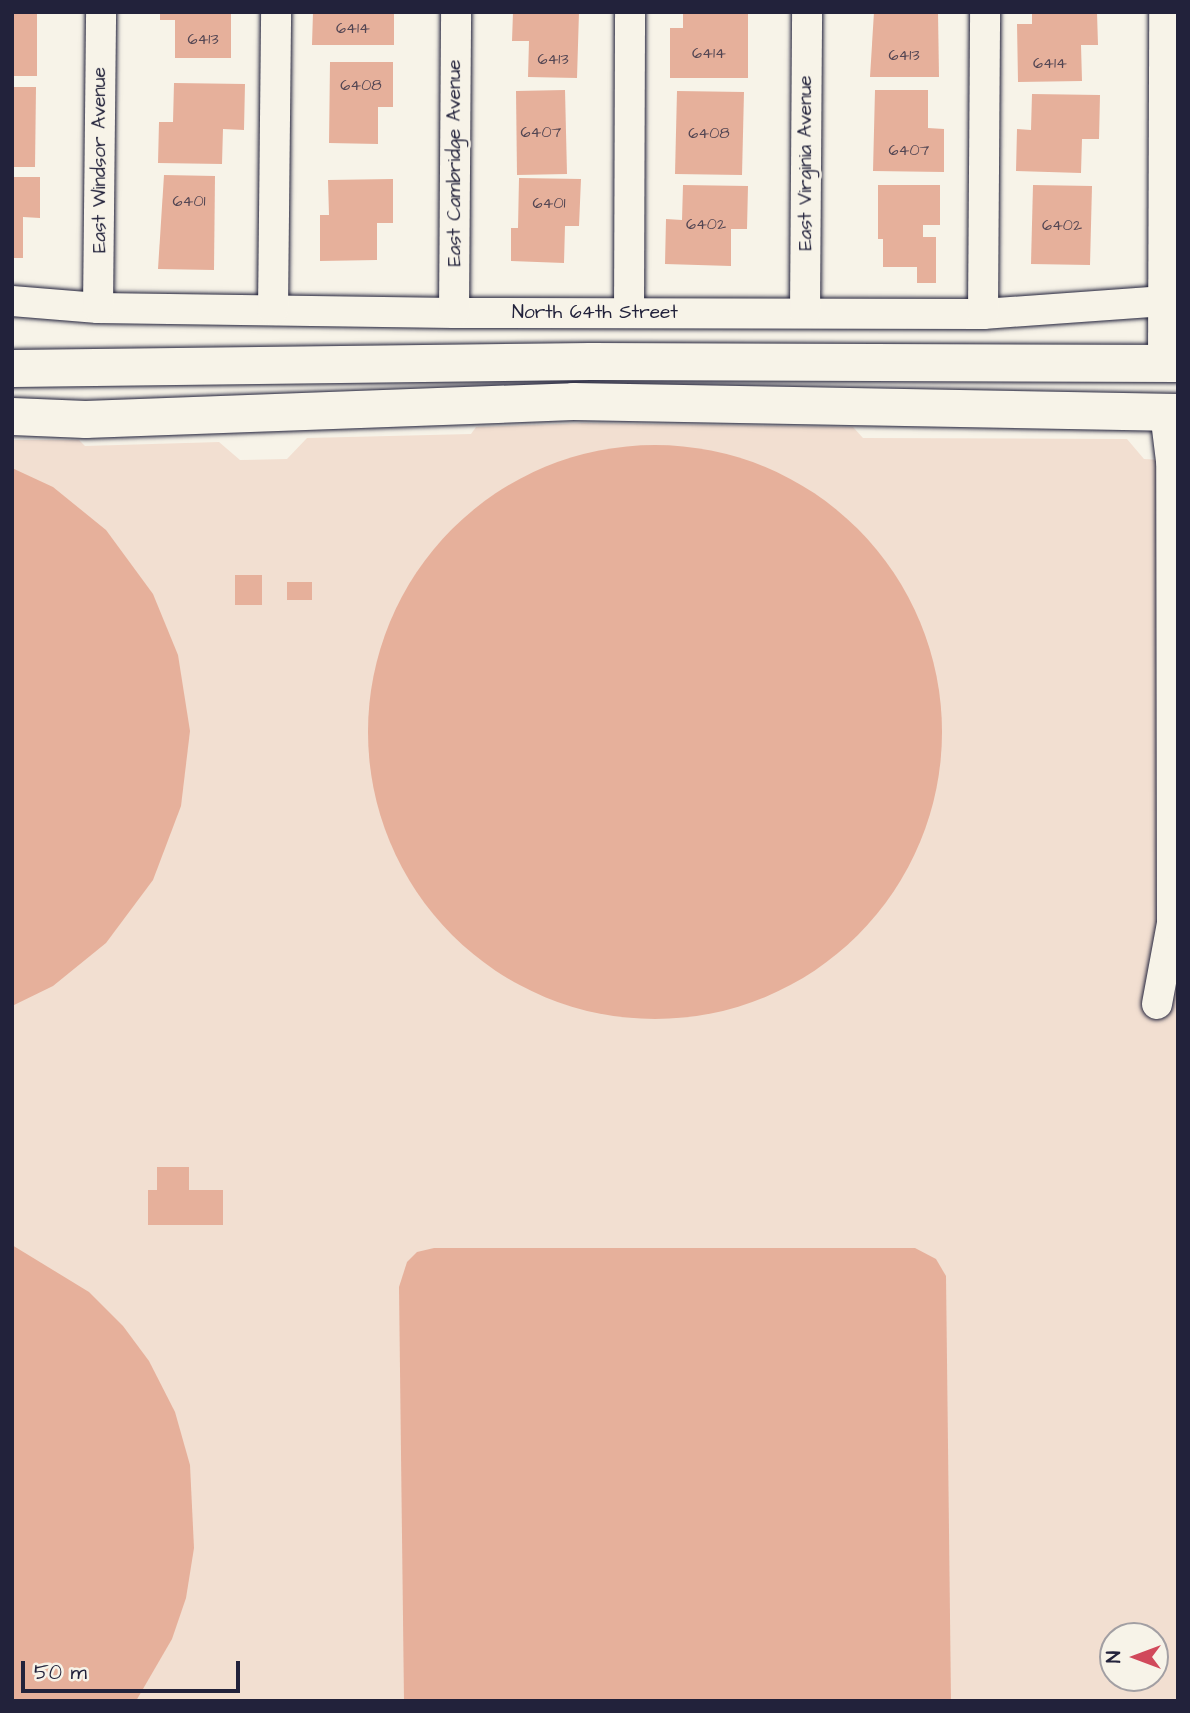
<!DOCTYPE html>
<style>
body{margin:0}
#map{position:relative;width:1190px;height:1713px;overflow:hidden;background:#f7f3e8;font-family:"Architects Daughter",sans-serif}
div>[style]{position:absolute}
.built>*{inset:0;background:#f2dfd1}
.building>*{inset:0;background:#e6b09b}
.round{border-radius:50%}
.roads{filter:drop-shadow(0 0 2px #22223b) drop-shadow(0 0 2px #22223b)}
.minor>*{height:30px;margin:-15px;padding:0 15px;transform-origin:15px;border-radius:15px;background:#f7f3e8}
.major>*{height:37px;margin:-18.5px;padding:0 18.5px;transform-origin:18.5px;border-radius:18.5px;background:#f7f3e8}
span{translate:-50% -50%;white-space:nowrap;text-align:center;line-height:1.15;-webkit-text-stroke:5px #f7f3e8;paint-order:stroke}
.number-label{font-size:16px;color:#534653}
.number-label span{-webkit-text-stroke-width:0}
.street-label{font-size:19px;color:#22223b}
.frame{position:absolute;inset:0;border:14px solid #22223b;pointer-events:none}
.north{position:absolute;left:1099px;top:1622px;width:70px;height:70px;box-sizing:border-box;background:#f7f3e8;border:2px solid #a29fa3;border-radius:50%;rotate:270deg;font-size:19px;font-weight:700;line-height:28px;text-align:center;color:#22223b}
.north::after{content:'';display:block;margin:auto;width:24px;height:32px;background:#d1495b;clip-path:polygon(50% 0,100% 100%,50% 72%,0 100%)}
.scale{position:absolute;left:21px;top:1661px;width:219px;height:32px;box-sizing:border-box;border:4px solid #22223b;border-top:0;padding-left:9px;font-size:21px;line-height:24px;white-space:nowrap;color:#22223b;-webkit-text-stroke:5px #f7f3e8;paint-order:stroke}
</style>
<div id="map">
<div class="built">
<i style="clip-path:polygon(evenodd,585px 423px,853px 427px,863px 438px,1127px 439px,1144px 459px,1178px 461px,1178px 1701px,12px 1701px,12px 440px,79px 440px,85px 446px,219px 442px,240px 460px,287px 459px,307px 438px,471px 434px,476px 427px,585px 423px,1113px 1636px,1155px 1636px,1155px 1678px,1113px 1678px,1113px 1636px)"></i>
</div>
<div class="building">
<i style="clip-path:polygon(12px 12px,37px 12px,37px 76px,12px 76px)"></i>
<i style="clip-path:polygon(160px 12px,231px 12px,231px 58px,175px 58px,175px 20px,160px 20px)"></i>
<i style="clip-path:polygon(313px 12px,394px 12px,394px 45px,312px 45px)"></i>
<i style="clip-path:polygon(513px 12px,579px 12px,577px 78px,528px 77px,529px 41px,512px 41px)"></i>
<i style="clip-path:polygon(683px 12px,748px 12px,748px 78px,670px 78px,670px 28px,683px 28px)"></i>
<i style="clip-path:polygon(874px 12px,938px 12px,939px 77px,870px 77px)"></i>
<i style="clip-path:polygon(1032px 12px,1097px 12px,1098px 45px,1081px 45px,1082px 81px,1018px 82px,1017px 24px,1032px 24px)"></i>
<i style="clip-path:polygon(330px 62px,393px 62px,393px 107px,378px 107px,378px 144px,329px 143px)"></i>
<i style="clip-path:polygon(174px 83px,245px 84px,244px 130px,223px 129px,222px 164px,158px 163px,159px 122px,173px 122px)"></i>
<i style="clip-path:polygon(12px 87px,36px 87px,35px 167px,12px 167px)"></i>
<i style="clip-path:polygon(565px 90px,567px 174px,517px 175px,516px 91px)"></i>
<i style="clip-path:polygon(875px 90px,928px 90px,928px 128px,944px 129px,944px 172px,873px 171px)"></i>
<i style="clip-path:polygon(677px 91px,744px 92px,742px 175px,675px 174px)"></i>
<i style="clip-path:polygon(1032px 94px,1100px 95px,1099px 139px,1082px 139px,1081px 173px,1016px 171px,1017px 129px,1031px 130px)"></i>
<i style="clip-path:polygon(164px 175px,215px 176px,214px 270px,158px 269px)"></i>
<i style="clip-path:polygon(12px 177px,40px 177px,40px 218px,23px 217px,23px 258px,12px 258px)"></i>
<i style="clip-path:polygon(519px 178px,581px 179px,579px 226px,565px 226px,564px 263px,511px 261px,511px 228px,518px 228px)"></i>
<i style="clip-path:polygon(393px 179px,393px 223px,377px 223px,377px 260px,320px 261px,320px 215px,329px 215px,328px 180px)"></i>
<i style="clip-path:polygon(683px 185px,748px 186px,747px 229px,731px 229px,731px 266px,665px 264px,666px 219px,682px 220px)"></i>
<i style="clip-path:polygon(878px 185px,940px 185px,940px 225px,923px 225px,923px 237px,936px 237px,936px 283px,917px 283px,917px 267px,883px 267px,883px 239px,878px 239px)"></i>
<i style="clip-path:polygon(1033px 185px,1092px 186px,1090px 265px,1031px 264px)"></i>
<i class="round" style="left:368px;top:445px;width:574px;height:574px"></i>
<i style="clip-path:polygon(12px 468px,53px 487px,106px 530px,153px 594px,178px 655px,190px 731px,181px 806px,153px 880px,106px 943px,53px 986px,12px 1006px)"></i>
<i style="clip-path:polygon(235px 575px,262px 575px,262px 605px,235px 605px)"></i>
<i style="clip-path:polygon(287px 582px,312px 582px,312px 600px,287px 600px)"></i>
<i style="clip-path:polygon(157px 1167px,189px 1167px,189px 1190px,223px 1190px,223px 1225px,148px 1225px,148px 1190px,157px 1190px)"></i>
<i style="clip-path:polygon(12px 1245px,89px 1292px,123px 1326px,149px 1361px,175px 1412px,190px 1465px,194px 1548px,186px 1598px,172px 1639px,136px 1701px,12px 1701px)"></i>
<i style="clip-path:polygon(434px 1248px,915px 1248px,936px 1259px,946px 1276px,951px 1701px,404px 1701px,399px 1287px,407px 1262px,417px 1252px)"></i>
</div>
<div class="roads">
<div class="minor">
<i style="left:12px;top:301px;width:86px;rotate:4.7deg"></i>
<i style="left:98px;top:308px;width:356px;rotate:0.8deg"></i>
<i style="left:454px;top:313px;width:529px;rotate:0.11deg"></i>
<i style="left:983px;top:314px;width:196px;rotate:-4.1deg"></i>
<i style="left:98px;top:308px;width:296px;rotate:-89.4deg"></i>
<i style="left:273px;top:310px;width:298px;rotate:-89.4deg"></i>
<i style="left:454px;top:313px;width:301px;rotate:-89.6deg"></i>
<i style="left:629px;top:313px;width:301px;rotate:-89.8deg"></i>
<i style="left:805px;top:313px;width:301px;rotate:-89.6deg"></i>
<i style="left:983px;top:314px;width:302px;rotate:-89.6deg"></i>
<i style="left:1163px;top:363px;width:351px;rotate:-89.8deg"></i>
<i style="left:1157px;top:1004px;width:82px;rotate:-79.5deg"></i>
<i style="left:1172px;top:923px;width:462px;rotate:-90.1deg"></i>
<i style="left:1171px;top:461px;width:49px;rotate:-97deg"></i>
</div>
<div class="major">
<i style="left:12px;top:368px;width:578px;rotate:-0.69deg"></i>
<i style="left:590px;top:361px;width:588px;rotate:0.19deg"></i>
<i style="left:12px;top:416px;width:73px;rotate:2.4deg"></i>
<i style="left:85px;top:419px;width:488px;rotate:-2.1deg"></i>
<i style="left:573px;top:401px;width:605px;rotate:1.04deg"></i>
</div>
</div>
<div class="number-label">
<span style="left:353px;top:28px">6414</span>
<span style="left:203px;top:39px">6413</span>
<span style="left:709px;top:53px">6414</span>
<span style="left:904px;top:55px">6413</span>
<span style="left:553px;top:59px">6413</span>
<span style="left:1050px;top:63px">6414</span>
<span style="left:361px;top:85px">6408</span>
<span style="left:541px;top:132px">6407</span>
<span style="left:709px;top:133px">6408</span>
<span style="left:909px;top:150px">6407</span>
<span style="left:189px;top:201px">6401</span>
<span style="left:549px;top:203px">6401</span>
<span style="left:706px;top:224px">6402</span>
<span style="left:1062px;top:225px">6402</span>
</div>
<div class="street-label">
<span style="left:100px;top:160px;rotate:-90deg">East Windsor Avenue</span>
<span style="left:455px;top:163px;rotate:-90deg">East Cambridge Avenue</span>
<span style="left:806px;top:163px;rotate:-90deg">East Virginia Avenue</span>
<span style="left:595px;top:313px">North 64th Street</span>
</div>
<div class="frame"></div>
<div class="north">N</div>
<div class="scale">50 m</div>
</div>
